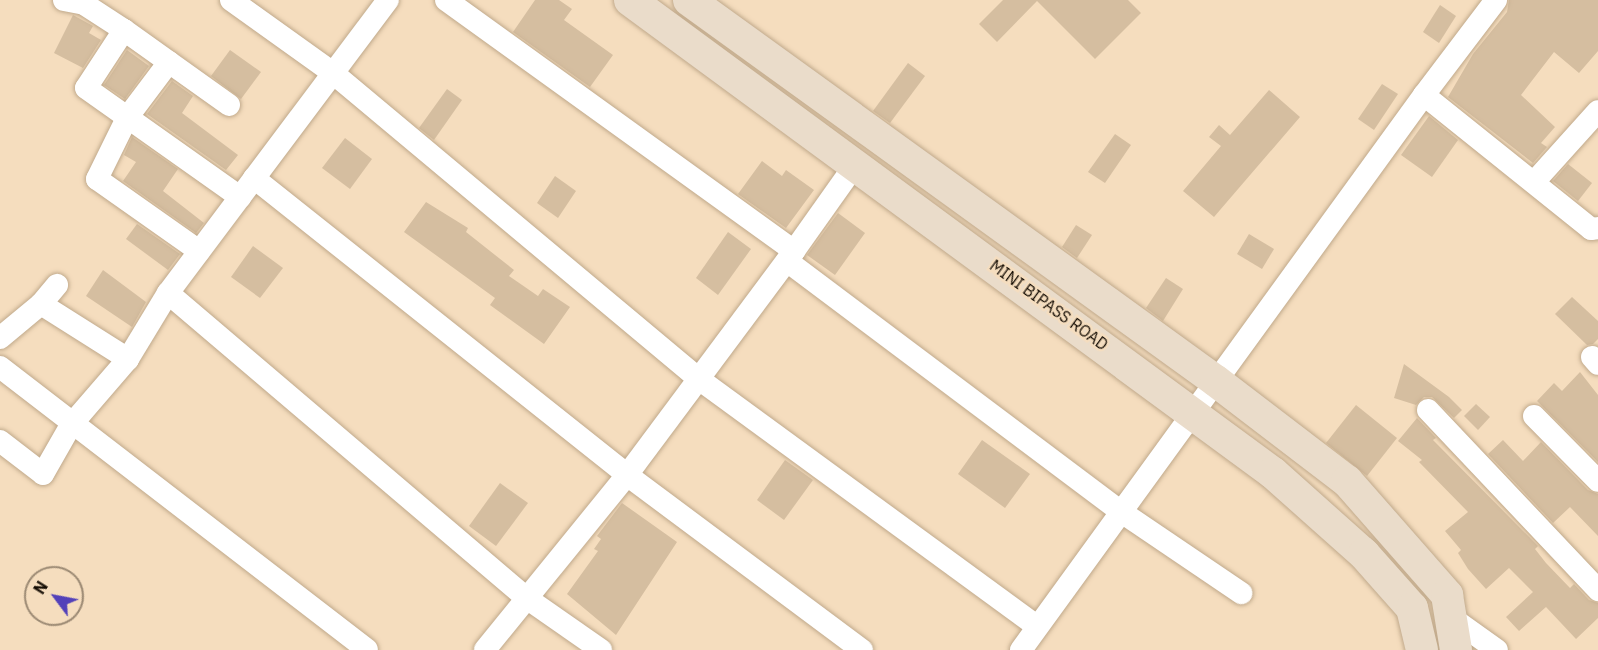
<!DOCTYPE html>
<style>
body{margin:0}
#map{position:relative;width:1598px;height:650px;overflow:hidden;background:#f5ddbe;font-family:"IBM Plex Sans",sans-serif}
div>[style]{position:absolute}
.building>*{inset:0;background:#d5bea0}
.roads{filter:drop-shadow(0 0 2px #c0a98b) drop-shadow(0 0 2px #c0a98b)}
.street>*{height:22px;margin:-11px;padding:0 11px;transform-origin:11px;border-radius:11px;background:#fff}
.secondary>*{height:32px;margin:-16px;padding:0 16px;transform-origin:16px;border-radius:16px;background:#eadcca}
span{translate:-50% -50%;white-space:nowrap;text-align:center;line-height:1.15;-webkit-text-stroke:5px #f5ddbe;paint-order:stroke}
.street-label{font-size:16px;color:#140c03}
.north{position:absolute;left:24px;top:566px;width:60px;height:60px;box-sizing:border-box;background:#f5ddbe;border:2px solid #9b8973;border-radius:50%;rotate:302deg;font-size:16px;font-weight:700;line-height:24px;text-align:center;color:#140c03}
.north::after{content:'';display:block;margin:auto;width:21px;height:27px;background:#5341b9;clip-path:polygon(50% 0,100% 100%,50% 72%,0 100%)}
</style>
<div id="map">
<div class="building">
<i style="clip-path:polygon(535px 0,559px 0,572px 9px,564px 20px,613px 55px,590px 87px,513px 32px)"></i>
<i style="clip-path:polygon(1003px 0,1128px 0,1141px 13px,1095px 59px,1037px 1px,997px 42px,979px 24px)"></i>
<i style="clip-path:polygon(1509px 0,1598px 0,1598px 51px,1579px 73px,1554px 52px,1521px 95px,1555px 127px,1541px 143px,1547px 147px,1533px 163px,1448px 97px,1473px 54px,1507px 12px)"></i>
<i style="clip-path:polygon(1440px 5px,1456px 16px,1439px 43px,1423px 32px)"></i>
<i style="clip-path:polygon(73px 15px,93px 26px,89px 33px,101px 40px,83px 68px,54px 53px)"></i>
<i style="clip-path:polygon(127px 50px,149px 66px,125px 99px,104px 85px)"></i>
<i style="clip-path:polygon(230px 50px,261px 72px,241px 99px,211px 76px)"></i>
<i style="clip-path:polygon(908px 63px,925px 76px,890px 123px,873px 111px)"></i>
<i style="clip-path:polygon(172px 81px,193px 96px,182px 113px,238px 155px,226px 170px,147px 114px)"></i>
<i style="clip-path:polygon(1382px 84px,1398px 94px,1374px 130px,1358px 119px)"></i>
<i style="clip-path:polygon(447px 89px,462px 100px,434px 140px,419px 128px)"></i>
<i style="clip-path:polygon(1269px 90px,1300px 117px,1214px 217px,1183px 191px,1221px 146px,1209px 137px,1219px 125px,1230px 135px)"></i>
<i style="clip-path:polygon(1429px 116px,1458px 140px,1432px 177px,1401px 155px)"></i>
<i style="clip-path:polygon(1115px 134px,1131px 145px,1105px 183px,1088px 172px)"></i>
<i style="clip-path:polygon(132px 137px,178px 169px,163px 191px,204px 223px,196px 233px,123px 181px,136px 162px,124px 155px)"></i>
<i style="clip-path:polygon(345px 138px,372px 159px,350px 189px,322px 168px)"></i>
<i style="clip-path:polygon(762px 161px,782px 176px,786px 170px,814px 190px,786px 228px,738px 194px)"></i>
<i style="clip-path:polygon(1568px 164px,1592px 183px,1578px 201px,1553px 181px)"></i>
<i style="clip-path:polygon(555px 176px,576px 191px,558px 218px,537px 203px)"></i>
<i style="clip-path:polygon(426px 202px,468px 228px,466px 232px,514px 270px,509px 276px,538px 296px,543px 289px,570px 307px,544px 344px,490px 305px,495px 298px,404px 232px)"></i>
<i style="clip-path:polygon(838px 213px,865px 233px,835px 275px,807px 255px)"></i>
<i style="clip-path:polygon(137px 224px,180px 254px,168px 270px,126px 239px)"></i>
<i style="clip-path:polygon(1076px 225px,1092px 235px,1077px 258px,1062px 247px)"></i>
<i style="clip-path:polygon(728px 232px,751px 249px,718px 295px,696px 278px)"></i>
<i style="clip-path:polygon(1249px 234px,1274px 249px,1262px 269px,1237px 254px)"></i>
<i style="clip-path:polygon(253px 246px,283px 268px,260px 298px,231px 277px)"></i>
<i style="clip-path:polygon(103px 270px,146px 302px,132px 327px,86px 296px)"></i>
<i style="clip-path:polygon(1166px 278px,1183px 289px,1163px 321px,1146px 308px)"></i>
<i style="clip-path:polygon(1572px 297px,1598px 321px,1598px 339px,1593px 344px,1587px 345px,1555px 314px)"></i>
<i style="clip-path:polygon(1404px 364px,1449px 397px,1462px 410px,1454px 418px,1432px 397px,1424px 397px,1416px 405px,1394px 398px)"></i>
<i style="clip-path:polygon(1580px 372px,1598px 395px,1598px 462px,1537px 401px,1554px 383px,1562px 391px)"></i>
<i style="clip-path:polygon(1476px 404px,1490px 417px,1478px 430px,1464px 416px)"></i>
<i style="clip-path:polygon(1356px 405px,1397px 438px,1367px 476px,1326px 443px)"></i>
<i style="clip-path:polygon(1417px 418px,1436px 438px,1433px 440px,1538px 546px,1535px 549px,1546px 563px,1570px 588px,1574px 584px,1589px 600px,1598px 603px,1598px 618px,1576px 639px,1546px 607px,1519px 631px,1506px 617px,1533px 592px,1509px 568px,1486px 589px,1468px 569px,1458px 553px,1461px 550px,1445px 531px,1468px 512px,1419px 462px,1422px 460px,1398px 441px)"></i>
<i style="clip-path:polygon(982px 440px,1030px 474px,1005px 508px,958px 474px)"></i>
<i style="clip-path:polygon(1503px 440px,1523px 461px,1541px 442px,1588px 490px,1598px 494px,1598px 536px,1570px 507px,1553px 523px,1488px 454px)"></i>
<i style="clip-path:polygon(785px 460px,813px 480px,784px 520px,757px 500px)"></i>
<i style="clip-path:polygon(500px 483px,528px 503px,496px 546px,469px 526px)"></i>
<i style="clip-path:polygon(622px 503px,677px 542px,616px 635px,567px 594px,598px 551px,594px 549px,601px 539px,597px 536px)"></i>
</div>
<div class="roads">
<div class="street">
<i style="left:64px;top:0;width:20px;rotate:11deg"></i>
<i style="left:84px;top:4px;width:48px;rotate:33deg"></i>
<i style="left:124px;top:30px;width:129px;rotate:35.5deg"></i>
<i style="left:231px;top:0;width:125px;rotate:35.6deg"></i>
<i style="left:333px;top:73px;width:477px;rotate:39.9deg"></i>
<i style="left:699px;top:379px;width:419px;rotate:36.2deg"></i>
<i style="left:446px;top:0;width:429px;rotate:35.8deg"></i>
<i style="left:794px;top:251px;width:279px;rotate:126.7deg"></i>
<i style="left:627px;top:475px;width:225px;rotate:129.1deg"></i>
<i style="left:1496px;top:0;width:119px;rotate:127.2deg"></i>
<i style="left:1424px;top:95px;width:214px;rotate:38.7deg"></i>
<i style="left:1591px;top:229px;width:7px;rotate:-8deg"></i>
<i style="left:124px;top:30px;width:69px;rotate:123.2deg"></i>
<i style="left:86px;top:88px;width:189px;rotate:35.3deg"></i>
<i style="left:169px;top:62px;width:70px;rotate:126.9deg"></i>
<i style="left:127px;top:118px;width:68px;rotate:116.2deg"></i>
<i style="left:97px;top:179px;width:125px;rotate:35.2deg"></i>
<i style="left:254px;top:178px;width:477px;rotate:38.5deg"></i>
<i style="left:627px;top:475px;width:293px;rotate:36.7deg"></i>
<i style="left:1535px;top:181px;width:94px;rotate:-48deg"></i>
<i style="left:794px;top:251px;width:105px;rotate:-54.7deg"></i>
<i style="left:787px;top:261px;width:420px;rotate:36.9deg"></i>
<i style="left:1123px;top:513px;width:143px;rotate:34.1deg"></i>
<i style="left:168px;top:293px;width:472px;rotate:40.4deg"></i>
<i style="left:528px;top:599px;width:89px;rotate:34.9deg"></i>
<i style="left:41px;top:304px;width:103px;rotate:32.3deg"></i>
<i style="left:0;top:338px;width:53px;rotate:-39.7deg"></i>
<i style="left:41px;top:304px;width:25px;rotate:-50deg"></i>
<i style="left:1592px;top:357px;width:9px;rotate:49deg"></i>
<i style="left:0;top:367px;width:463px;rotate:37.6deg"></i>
<i style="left:1428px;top:410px;width:248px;rotate:46.6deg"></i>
<i style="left:1534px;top:416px;width:91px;rotate:45.4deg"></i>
<i style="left:0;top:441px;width:54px;rotate:37.5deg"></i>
<i style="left:43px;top:474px;width:56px;rotate:-60.3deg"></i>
<i style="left:71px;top:425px;width:87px;rotate:-49.2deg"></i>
<i style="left:128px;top:359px;width:77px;rotate:-58.8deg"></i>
<i style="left:168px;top:293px;width:366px;rotate:-53.1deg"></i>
<i style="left:1452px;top:618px;width:55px;rotate:35.4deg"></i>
<i style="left:1021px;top:650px;width:686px;rotate:-54.02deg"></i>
</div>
<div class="secondary">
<i style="left:630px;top:0;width:798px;rotate:36.34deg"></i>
<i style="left:1273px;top:473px;width:122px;rotate:41.7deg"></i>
<i style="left:1364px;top:554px;width:72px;rotate:48.4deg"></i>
<i style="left:1412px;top:608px;width:43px;rotate:76.6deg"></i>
<i style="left:689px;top:0;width:650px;rotate:35.87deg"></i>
<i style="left:1216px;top:381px;width:165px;rotate:37.4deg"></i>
<i style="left:1347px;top:481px;width:152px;rotate:48.7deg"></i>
<i style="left:1447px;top:595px;width:56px;rotate:80.7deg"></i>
</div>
</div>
<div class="street-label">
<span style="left:1049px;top:305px;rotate:36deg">MINI BIPASS ROAD</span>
</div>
<div class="north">N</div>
</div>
